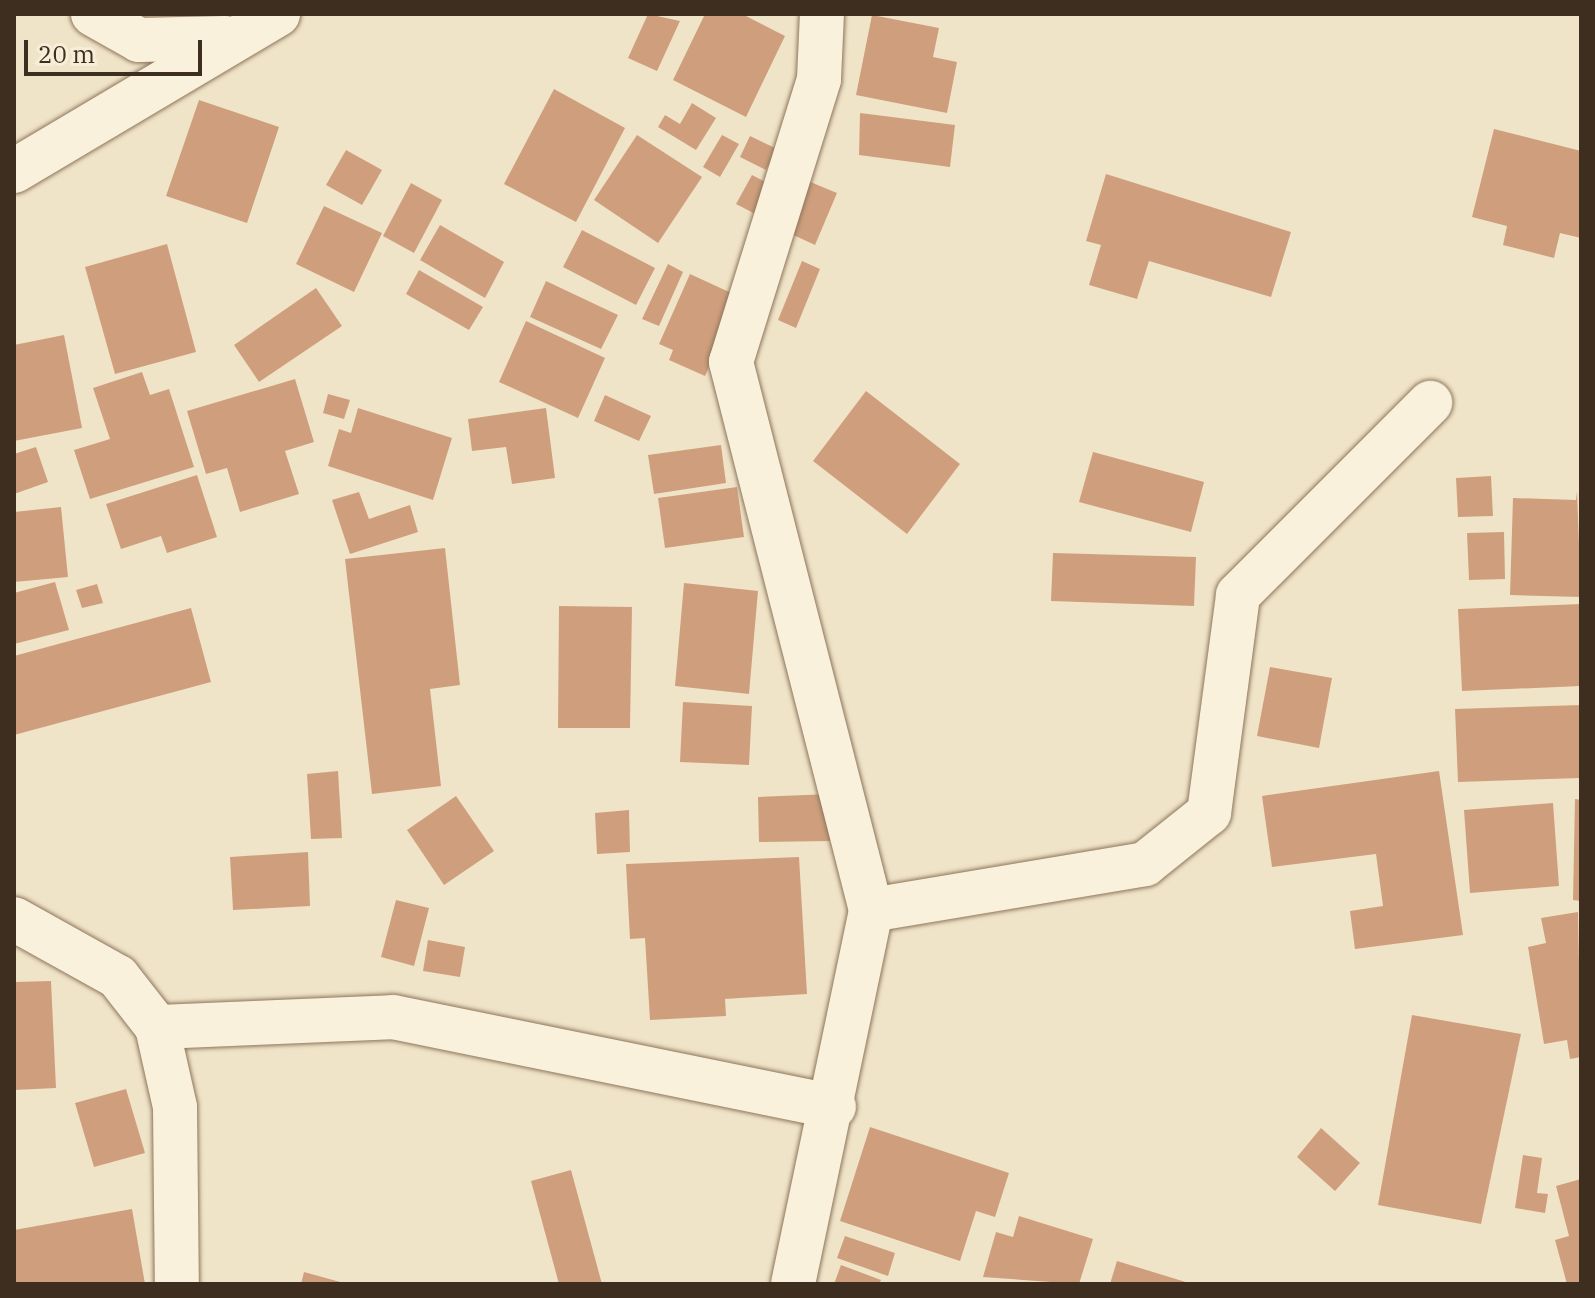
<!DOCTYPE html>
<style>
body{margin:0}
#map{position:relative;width:1595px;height:1298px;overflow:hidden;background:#f0e4c8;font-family:"IBM Plex Serif",serif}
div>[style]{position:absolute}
.building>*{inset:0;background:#cf9f7d}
.roads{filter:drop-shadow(0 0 2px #8d765c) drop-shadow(0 0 2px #8d765c)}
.minor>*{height:44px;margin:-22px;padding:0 22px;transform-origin:22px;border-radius:22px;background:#faf1dc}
span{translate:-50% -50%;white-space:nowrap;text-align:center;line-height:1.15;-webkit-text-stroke:6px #f7eed8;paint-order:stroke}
.frame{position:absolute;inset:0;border:16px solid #3d2e20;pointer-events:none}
.scale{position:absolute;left:24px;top:40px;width:178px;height:36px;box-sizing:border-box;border:4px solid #3d2e20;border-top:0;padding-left:10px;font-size:24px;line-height:28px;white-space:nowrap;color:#3d2e20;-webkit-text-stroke:6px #f7eed8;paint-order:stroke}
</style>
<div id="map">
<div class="building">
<i style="clip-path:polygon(648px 14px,680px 21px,657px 71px,628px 58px)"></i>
<i style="clip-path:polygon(705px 14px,742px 14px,785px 36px,746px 117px,673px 80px)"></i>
<i style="clip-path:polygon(872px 15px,939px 28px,933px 57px,957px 62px,947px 113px,856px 95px)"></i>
<i style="clip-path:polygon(554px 89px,625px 128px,576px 222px,504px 184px)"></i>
<i style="clip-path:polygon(199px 100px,279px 127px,247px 223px,166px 196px)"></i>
<i style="clip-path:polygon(692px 103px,716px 118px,696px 150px,658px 127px,665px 115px,680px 124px)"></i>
<i style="clip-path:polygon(860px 113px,955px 125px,950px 167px,859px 155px)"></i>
<i style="clip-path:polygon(1494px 129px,1581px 151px,1581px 238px,1560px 233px,1554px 258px,1503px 245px,1507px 226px,1472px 217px)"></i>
<i style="clip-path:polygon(637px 135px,702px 177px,658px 243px,594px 200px)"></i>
<i style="clip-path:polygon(722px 135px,739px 144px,720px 177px,703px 167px)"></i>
<i style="clip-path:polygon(750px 136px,777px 149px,766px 170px,740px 157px)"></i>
<i style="clip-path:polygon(346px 150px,382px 170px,362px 205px,326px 185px)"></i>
<i style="clip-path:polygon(1106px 174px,1291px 232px,1271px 297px,1149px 261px,1137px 299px,1089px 285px,1101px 245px,1086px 241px)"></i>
<i style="clip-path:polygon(752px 175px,781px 190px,767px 220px,736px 204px)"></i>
<i style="clip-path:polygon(808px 181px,837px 193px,815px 245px,787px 232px)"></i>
<i style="clip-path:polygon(411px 183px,442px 200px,414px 253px,383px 236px)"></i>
<i style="clip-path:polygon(324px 206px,382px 233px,354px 292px,296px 264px)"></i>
<i style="clip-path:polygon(440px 225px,504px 262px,485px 298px,420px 260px)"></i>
<i style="clip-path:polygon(582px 230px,655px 268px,636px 305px,563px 267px)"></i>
<i style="clip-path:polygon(167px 244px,196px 352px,115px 374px,85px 267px)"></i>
<i style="clip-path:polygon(802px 261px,820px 269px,796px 328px,778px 320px)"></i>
<i style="clip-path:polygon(668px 264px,683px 272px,659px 326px,642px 319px)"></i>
<i style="clip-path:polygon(419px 270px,483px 307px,469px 330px,406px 294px)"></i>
<i style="clip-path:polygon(690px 274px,740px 297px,705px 376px,669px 360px,673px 350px,659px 344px)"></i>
<i style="clip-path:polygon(546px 281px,618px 315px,601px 349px,530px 317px)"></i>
<i style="clip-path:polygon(316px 288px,342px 326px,259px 382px,234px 345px)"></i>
<i style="clip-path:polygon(526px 321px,605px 358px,578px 418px,499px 382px)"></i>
<i style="clip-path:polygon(64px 335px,82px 428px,14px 441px,14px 345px)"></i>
<i style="clip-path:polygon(142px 372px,150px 395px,169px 389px,194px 467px,90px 499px,74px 450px,110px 439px,93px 388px)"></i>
<i style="clip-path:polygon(295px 379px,314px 442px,285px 451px,299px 494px,240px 512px,227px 468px,206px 474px,187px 411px)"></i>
<i style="clip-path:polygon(866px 391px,960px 464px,907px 534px,813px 461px)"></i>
<i style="clip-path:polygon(328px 394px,350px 400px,344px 419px,323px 413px)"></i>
<i style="clip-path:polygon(605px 395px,651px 416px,639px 441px,594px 421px)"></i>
<i style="clip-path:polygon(358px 408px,452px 438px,433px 500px,328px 466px,339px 429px,351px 433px)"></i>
<i style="clip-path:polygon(546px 408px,555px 478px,512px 484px,506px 447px,472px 451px,468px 419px)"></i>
<i style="clip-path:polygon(721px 445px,726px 483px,654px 494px,648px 455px)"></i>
<i style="clip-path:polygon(36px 447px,48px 482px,14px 494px,14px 454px)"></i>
<i style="clip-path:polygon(1093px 452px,1204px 482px,1191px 532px,1079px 502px)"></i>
<i style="clip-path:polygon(197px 475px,217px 537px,167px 553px,161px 536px,121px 549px,106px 504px)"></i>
<i style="clip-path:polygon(1491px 476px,1493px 516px,1458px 517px,1456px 478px)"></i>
<i style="clip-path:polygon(737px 487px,744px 537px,665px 548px,658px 498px)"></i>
<i style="clip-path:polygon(1577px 491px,1581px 597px,1510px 595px,1513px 498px,1576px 500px)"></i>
<i style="clip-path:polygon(359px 492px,369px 519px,410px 505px,418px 532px,350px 554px,332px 500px)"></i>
<i style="clip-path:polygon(61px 507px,68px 577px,14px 582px,14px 512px)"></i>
<i style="clip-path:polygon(1504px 532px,1505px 579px,1469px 580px,1467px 533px)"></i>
<i style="clip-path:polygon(445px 548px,460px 685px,430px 689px,441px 786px,372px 794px,345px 559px)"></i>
<i style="clip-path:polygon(1053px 553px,1196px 557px,1194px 606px,1051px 601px)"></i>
<i style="clip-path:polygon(55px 582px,69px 630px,14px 644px,14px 593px)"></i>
<i style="clip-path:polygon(684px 583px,758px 591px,749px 694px,675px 686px)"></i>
<i style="clip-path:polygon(97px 584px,103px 603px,82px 608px,76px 590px)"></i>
<i style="clip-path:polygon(1581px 604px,1581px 686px,1462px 691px,1458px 609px)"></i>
<i style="clip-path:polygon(559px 606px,632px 607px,630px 728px,558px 728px)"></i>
<i style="clip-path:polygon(191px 608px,211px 682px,14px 735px,14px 656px)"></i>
<i style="clip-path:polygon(1270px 667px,1332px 678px,1319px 748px,1257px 736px)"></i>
<i style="clip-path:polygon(683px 702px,752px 706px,749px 765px,680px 762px)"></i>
<i style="clip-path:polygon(1581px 705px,1581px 778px,1458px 782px,1455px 709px)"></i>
<i style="clip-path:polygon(338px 771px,342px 838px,311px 839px,307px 774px)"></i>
<i style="clip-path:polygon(1439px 771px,1463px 935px,1355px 949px,1350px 911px,1383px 906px,1376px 854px,1272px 867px,1262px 796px)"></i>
<i style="clip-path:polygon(830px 794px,831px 841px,759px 842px,758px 797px)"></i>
<i style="clip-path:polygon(456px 796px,494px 851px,444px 885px,407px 830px)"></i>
<i style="clip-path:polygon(1575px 799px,1581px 800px,1581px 901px,1573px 900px)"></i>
<i style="clip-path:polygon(1553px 803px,1559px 886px,1470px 893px,1464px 810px)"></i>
<i style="clip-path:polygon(629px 810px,630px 852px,597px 854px,595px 813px)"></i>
<i style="clip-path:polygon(308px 852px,310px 906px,233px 910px,230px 857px)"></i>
<i style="clip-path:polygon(799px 857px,807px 994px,725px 999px,726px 1016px,650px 1020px,645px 938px,630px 939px,626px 864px)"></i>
<i style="clip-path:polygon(396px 900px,429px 908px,414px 966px,381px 957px)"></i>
<i style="clip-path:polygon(1578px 912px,1581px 1057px,1570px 1059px,1567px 1040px,1544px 1044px,1528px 947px,1546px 943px,1541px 918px)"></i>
<i style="clip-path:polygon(428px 940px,465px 947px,460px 977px,423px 971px)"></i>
<i style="clip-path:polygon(51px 981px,56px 1088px,14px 1090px,14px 982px)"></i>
<i style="clip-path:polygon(1412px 1015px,1521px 1034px,1481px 1224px,1378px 1205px)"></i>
<i style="clip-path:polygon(126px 1089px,145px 1153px,94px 1167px,75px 1103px)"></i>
<i style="clip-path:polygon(870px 1127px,1009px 1173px,995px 1217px,976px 1211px,960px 1261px,840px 1221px)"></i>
<i style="clip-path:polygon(1321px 1128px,1360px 1163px,1335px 1191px,1297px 1157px)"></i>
<i style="clip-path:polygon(1523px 1155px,1542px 1158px,1537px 1193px,1548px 1194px,1545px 1213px,1515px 1208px)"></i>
<i style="clip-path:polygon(571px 1170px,602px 1284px,559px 1284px,531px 1181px)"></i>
<i style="clip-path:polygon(1581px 1179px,1581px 1284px,1567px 1284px,1555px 1240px,1569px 1236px,1556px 1186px)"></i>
<i style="clip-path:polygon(132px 1209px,145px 1284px,14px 1284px,14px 1230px)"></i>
<i style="clip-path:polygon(1019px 1216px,1093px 1239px,1079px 1284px,983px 1277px,996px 1232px,1013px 1237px)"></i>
<i style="clip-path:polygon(845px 1236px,895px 1253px,888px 1276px,837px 1258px)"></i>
<i style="clip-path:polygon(1117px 1261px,1189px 1283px,1188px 1284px,1110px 1284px)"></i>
<i style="clip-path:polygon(841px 1265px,881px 1280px,879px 1284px,834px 1284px)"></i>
<i style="clip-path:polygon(304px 1272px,344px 1283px,344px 1284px,301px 1284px)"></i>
</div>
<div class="roads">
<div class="minor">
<i style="left:93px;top:14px;width:53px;rotate:29.5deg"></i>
<i style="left:139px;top:40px;width:86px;rotate:-1.3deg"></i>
<i style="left:14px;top:171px;width:307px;rotate:-30.7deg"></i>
<i style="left:871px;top:910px;width:278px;rotate:-9.5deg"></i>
<i style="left:1145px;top:864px;width:82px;rotate:-38.6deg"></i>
<i style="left:1209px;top:813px;width:220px;rotate:-82.4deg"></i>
<i style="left:1238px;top:595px;width:272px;rotate:-45deg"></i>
<i style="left:14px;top:919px;width:119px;rotate:29.1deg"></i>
<i style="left:118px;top:977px;width:63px;rotate:52deg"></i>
<i style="left:157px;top:1027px;width:82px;rotate:77.3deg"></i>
<i style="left:175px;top:1107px;width:177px;rotate:89.4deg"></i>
<i style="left:157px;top:1027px;width:236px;rotate:-2.4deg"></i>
<i style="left:393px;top:1017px;width:450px;rotate:11.5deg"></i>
<i style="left:793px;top:1284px;width:382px;rotate:-78.2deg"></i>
<i style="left:871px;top:910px;width:566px;rotate:-104.33deg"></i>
<i style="left:731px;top:362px;width:296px;rotate:-72.7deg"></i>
<i style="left:819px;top:79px;width:65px;rotate:-87.4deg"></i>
</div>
</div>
<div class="frame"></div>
<div class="scale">20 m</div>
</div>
